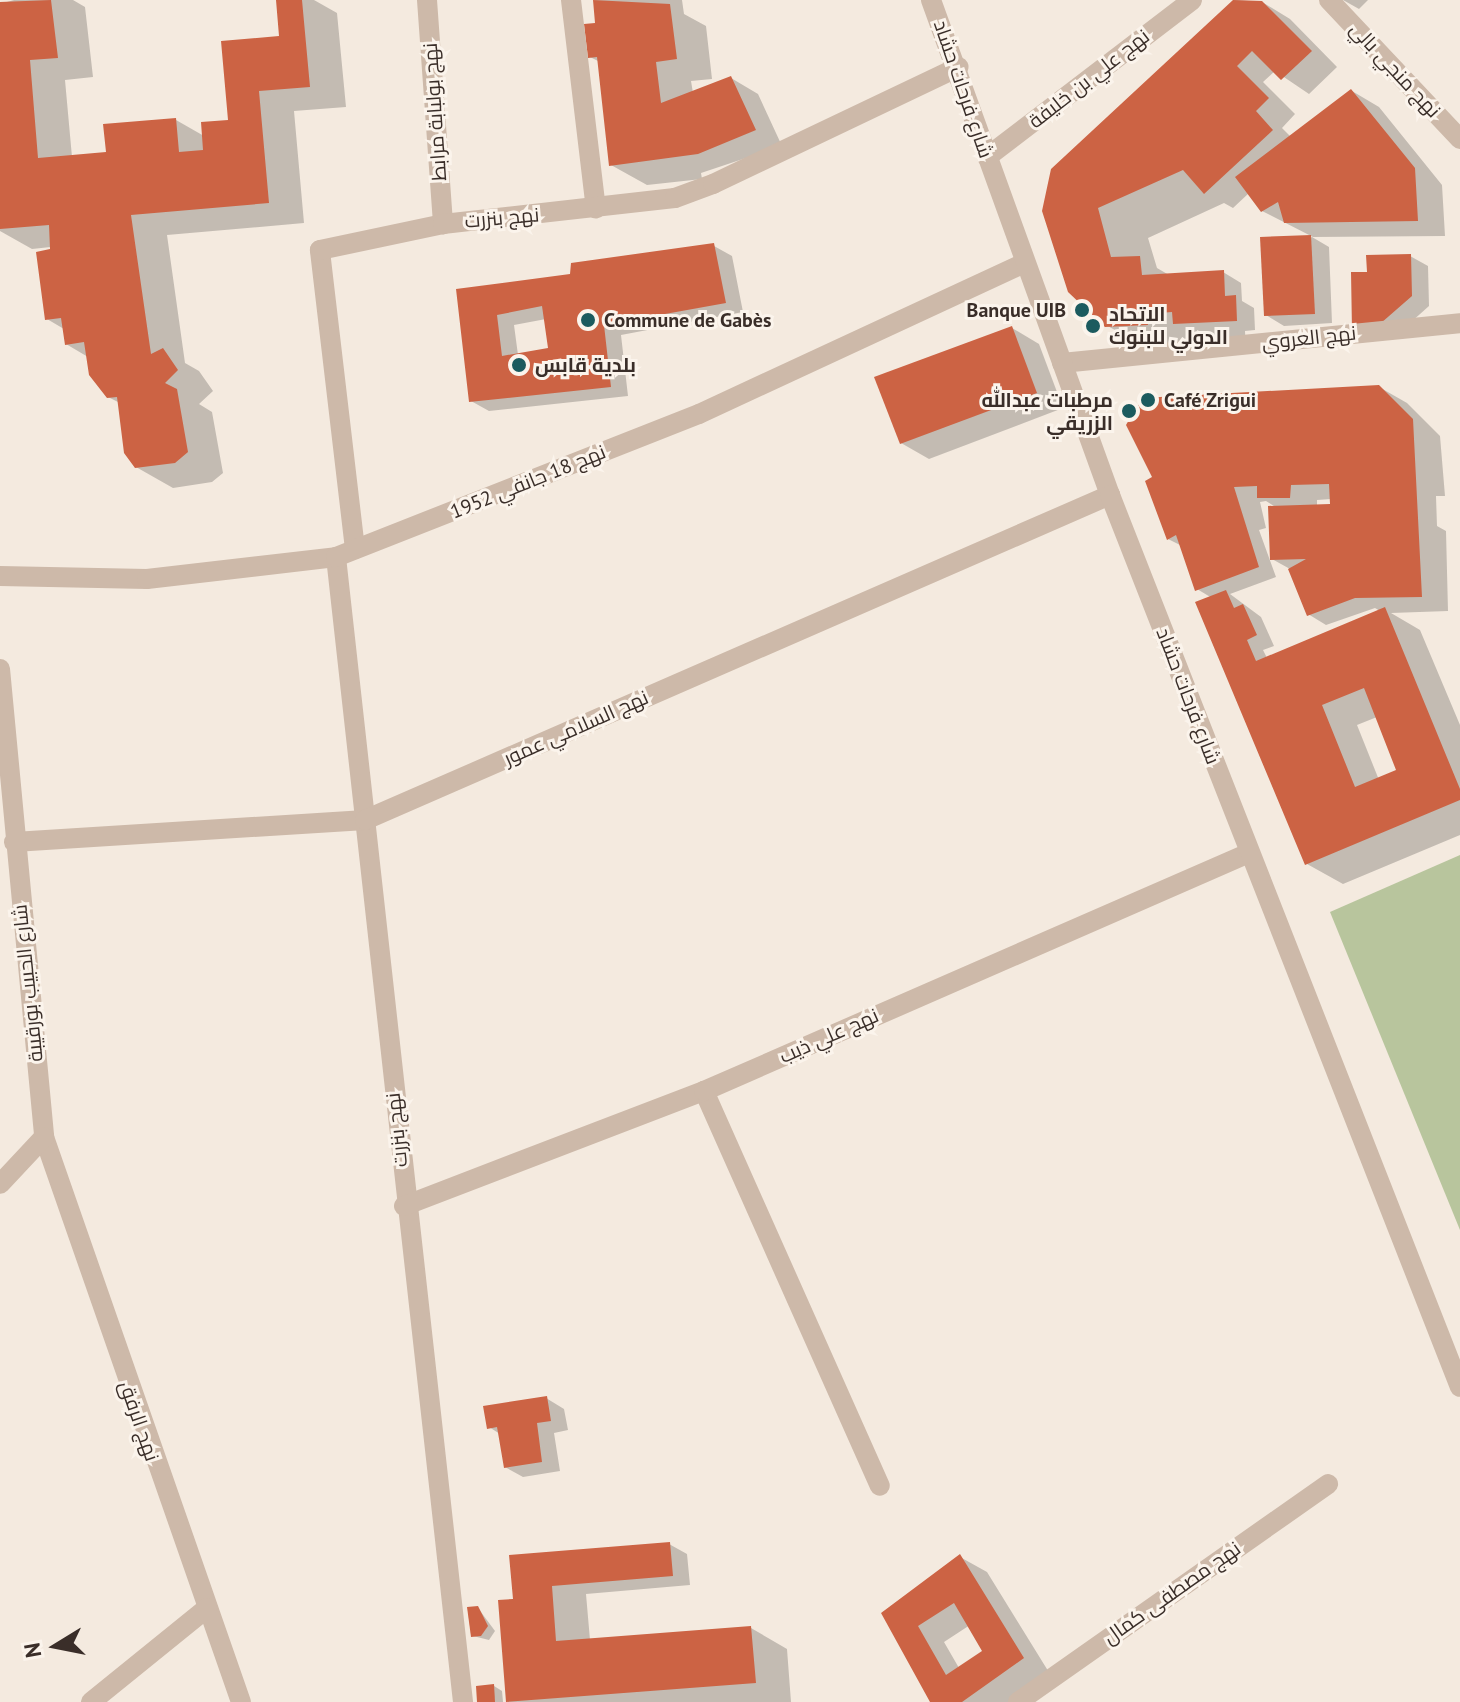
<!DOCTYPE html>
<meta charset="utf-8">
<style>
body{margin:0}
#map{position:relative;width:1460px;height:1702px;overflow:hidden;background:#f4eadf;font-family:"PT Sans",Cairo,sans-serif}
div>[style]{position:absolute}
.green>*{inset:0;background:#b8c59d}
.shadow>*{inset:0;background:#0003}
.building>*{inset:0;background:#cc6344}
.minor>*{height:20px;margin:-10px;padding:0 10px;transform-origin:10px;border-radius:10px;background:#cdb9a9}
.tertiary>*{height:20px;margin:-10px;padding:0 10px;transform-origin:10px;border-radius:10px;background:#cdb9a9}
.dots>*{width:22px;height:22px;translate:-50% -50%;box-sizing:border-box;border:4px solid #fbf4ec;border-radius:50%}
span{translate:-50% -50%;white-space:nowrap;text-align:center;line-height:1.15;-webkit-text-stroke:6px #fbf4ec;paint-order:stroke}
.street-label{font-size:20px;color:#3a2e29}
.poi-label{font-size:20px;color:#3a2e29;font-weight:700}
.right{translate:-100% -50%;text-align:right}
.left{translate:0 -50%;text-align:left}
.north{position:absolute;left:16px;top:1606px;width:80px;height:80px;-webkit-text-stroke:6px #fbf4ec;paint-order:stroke;rotate:260deg;font-size:22px;font-weight:700;line-height:32px;text-align:center;color:#3a2e29}
.north::after{content:'';display:block;margin:auto;width:28px;height:36px;background:#3a2e29;clip-path:polygon(50% 0,100% 100%,50% 72%,0 100%)}
</style>
<div id="map">
<div class="green">
<i style="clip-path:polygon(1460px 855px,1460px 1230px,1330px 912px)"></i>
</div>
<div class="shadow">
<i style="clip-path:polygon(14px 0,73px 0,85px 7px,93px 77px,65px 80px,72px 157px,108px 154px,176px 120px,204px 136px,230px 122px,281px 38px,278px 0,314px 0,337px 13px,346px 107px,294px 111px,304px 223px,167px 235px,185px 363px,199px 371px,213px 391px,199px 404px,212px 412px,223px 473px,212px 482px,173px 488px,136px 467px,120px 403px,108px 397px,88px 357px,66px 344px,64px 329px,47px 319px,60px 246px,32px 249px,0 231px,0 4px)"></i>
<i style="clip-path:polygon(595px 0,682px 0,684px 14px,706px 26px,712px 79px,691px 81px,693px 93px,731px 78px,758px 94px,782px 146px,701px 173px,702px 179px,647px 185px,611px 165px,600px 62px,590px 57px,598px 25px)"></i>
<i style="clip-path:polygon(1235px 0,1262px 2px,1290px 19px,1337px 67px,1309px 94px,1275px 71px,1263px 82px,1295px 114px,1282px 128px,1291px 137px,1352px 91px,1379px 107px,1442px 185px,1445px 236px,1312px 237px,1329px 247px,1332px 323px,1284px 326px,1266px 315px,1262px 239px,1313px 237px,1262px 211px,1249px 193px,1233px 208px,1224px 203px,1148px 238px,1157px 268px,1169px 275px,1223px 272px,1241px 283px,1242px 301px,1254px 308px,1255px 330px,1245px 331px,1246px 351px,1159px 355px,1106px 325px,1069px 291px,1125px 105px)"></i>
<i style="clip-path:polygon(1343px 0,1368px 0,1359px 9px)"></i>
<i style="clip-path:polygon(evenodd,714px 246px,732px 256px,743px 312px,621px 335px,628px 396px,489px 411px,471px 401px,458px 290px,572px 276px,714px 246px,546px 319px,551px 349px,518px 355px,514px 325px,546px 319px)"></i>
<i style="clip-path:polygon(1410px 256px,1428px 266px,1429px 306px,1391px 340px,1372px 340px,1369px 274px)"></i>
<i style="clip-path:polygon(1012px 328px,1039px 344px,1063px 408px,929px 459px,901px 443px)"></i>
<i style="clip-path:polygon(evenodd,1379px 387px,1407px 403px,1440px 436px,1445px 496px,1436px 496px,1437px 526px,1446px 531px,1448px 611px,1391px 613px,1420px 630px,1460px 725px,1460px 835px,1343px 884px,1307px 864px,1212px 598px,1197px 589px,1182px 546px,1168px 539px,1147px 482px,1379px 387px,1331px 499px,1331px 506px,1317px 506px,1317px 500px,1331px 499px,1379px 387px,1266px 501px,1277px 508px,1272px 559px,1290px 569px,1308px 614px,1326px 625px,1375px 608px,1380px 611px,1267px 658px,1263px 650px,1274px 646px,1261px 617px,1230px 594px,1276px 577px,1259px 530px,1266px 528px,1260px 502px,1266px 501px,1379px 387px,1377px 717px,1399px 772px,1379px 780px,1357px 725px,1377px 717px)"></i>
<i style="clip-path:polygon(546px 1398px,564px 1409px,568px 1430px,554px 1433px,560px 1471px,523px 1477px,505px 1467px,500px 1434px,489px 1427px)"></i>
<i style="clip-path:polygon(669px 1544px,687px 1554px,690px 1585px,586px 1594px,590px 1640px,751px 1628px,787px 1649px,791px 1702px,508px 1702px,500px 1602px,515px 1601px,512px 1557px)"></i>
<i style="clip-path:polygon(evenodd,960px 1557px,987px 1572px,1050px 1674px,1011px 1702px,932px 1702px,884px 1614px,960px 1557px,970px 1625px,985px 1652px,959px 1668px,944px 1642px,970px 1625px)"></i>
<i style="clip-path:polygon(478px 1608px,495px 1631px,489px 1640px,473px 1636px)"></i>
<i style="clip-path:polygon(494px 1686px,502px 1691px,503px 1702px,479px 1702px)"></i>
</div>
<div class="building">
<i style="clip-path:polygon(51px 0,58px 58px,30px 60px,38px 158px,106px 152px,103px 124px,176px 118px,179px 152px,203px 150px,201px 122px,228px 120px,221px 41px,279px 36px,276px 0,302px 0,310px 87px,259px 91px,269px 203px,131px 215px,151px 354px,163px 348px,178px 370px,165px 383px,177px 389px,188px 452px,175px 463px,135px 468px,124px 453px,117px 397px,107px 398px,89px 375px,84px 342px,65px 345px,61px 318px,45px 320px,36px 252px,50px 249px,49px 225px,0 229px,0 2px)"></i>
<i style="clip-path:polygon(593px 0,670px 4px,677px 59px,656px 62px,661px 103px,731px 76px,756px 130px,698px 154px,609px 166px,597px 57px,588px 58px,584px 24px,595px 23px)"></i>
<i style="clip-path:polygon(1233px 0,1262px 1px,1312px 51px,1281px 80px,1252px 51px,1237px 66px,1269px 98px,1256px 111px,1273px 130px,1204px 194px,1183px 170px,1098px 208px,1111px 257px,1140px 256px,1142px 275px,1224px 270px,1225px 296px,1236px 295px,1237px 321px,1173px 324px,1172px 312px,1146px 314px,1148px 325px,1105px 327px,1068px 292px,1042px 211px,1051px 169px)"></i>
<i style="clip-path:polygon(1351px 89px,1415px 168px,1418px 221px,1284px 223px,1278px 202px,1261px 212px,1235px 177px)"></i>
<i style="clip-path:polygon(1311px 235px,1315px 314px,1264px 316px,1260px 237px)"></i>
<i style="clip-path:polygon(evenodd,714px 243px,726px 303px,604px 325px,611px 387px,469px 402px,456px 289px,570px 274px,571px 263px,714px 243px,542px 306px,548px 348px,502px 356px,497px 315px,542px 306px)"></i>
<i style="clip-path:polygon(1411px 254px,1412px 296px,1373px 330px,1352px 331px,1351px 272px,1367px 272px,1366px 255px)"></i>
<i style="clip-path:polygon(1012px 326px,1037px 393px,900px 444px,874px 377px)"></i>
<i style="clip-path:polygon(1379px 385px,1413px 419px,1422px 597px,1355px 598px,1307px 616px,1288px 569px,1306px 559px,1270px 560px,1268px 506px,1330px 504px,1329px 484px,1291px 485px,1290px 498px,1257px 498px,1257px 486px,1234px 487px,1259px 567px,1195px 591px,1176px 535px,1167px 540px,1145px 481px,1152px 477px,1126px 425px,1142px 398px)"></i>
<i style="clip-path:polygon(evenodd,1226px 590px,1234px 608px,1243px 604px,1257px 635px,1247px 640px,1256px 661px,1385px 607px,1460px 789px,1460px 800px,1305px 865px,1195px 602px,1226px 590px,1364px 688px,1396px 770px,1355px 787px,1322px 705px,1364px 688px)"></i>
<i style="clip-path:polygon(547px 1396px,551px 1421px,537px 1423px,542px 1462px,504px 1468px,497px 1427px,487px 1429px,483px 1406px)"></i>
<i style="clip-path:polygon(670px 1542px,673px 1576px,552px 1586px,556px 1641px,751px 1626px,756px 1683px,506px 1702px,498px 1600px,513px 1599px,509px 1555px)"></i>
<i style="clip-path:polygon(evenodd,960px 1554px,1024px 1658px,962px 1702px,930px 1702px,881px 1613px,960px 1554px,954px 1603px,982px 1651px,946px 1675px,918px 1626px,954px 1603px)"></i>
<i style="clip-path:polygon(478px 1606px,488px 1626px,481px 1636px,471px 1637px,467px 1607px)"></i>
<i style="clip-path:polygon(494px 1684px,495px 1702px,477px 1702px,476px 1686px)"></i>
</div>
<div class="minor">
<i style="left:427px;top:0;width:225px;rotate:85.9deg"></i>
<i style="left:571px;top:0;width:210px;rotate:83.2deg"></i>
<i style="left:1329px;top:0;width:191px;rotate:46.7deg"></i>
<i style="left:987px;top:157px;width:258px;rotate:-37.4deg"></i>
<i style="left:1062px;top:363px;width:400px;rotate:-5.7deg"></i>
<i style="left:355px;top:549px;width:301px;rotate:-96.7deg"></i>
<i style="left:320px;top:250px;width:126px;rotate:-11.9deg"></i>
<i style="left:443px;top:224px;width:233px;rotate:-6.4deg"></i>
<i style="left:675px;top:198px;width:40px;rotate:-20.2deg"></i>
<i style="left:713px;top:184px;width:272px;rotate:-25.5deg"></i>
<i style="left:336px;top:557px;width:1152px;rotate:83.67deg"></i>
<i style="left:0;top:576px;width:147px;rotate:1.2deg"></i>
<i style="left:147px;top:579px;width:190px;rotate:-6.6deg"></i>
<i style="left:336px;top:557px;width:390px;rotate:-21.5deg"></i>
<i style="left:699px;top:414px;width:358px;rotate:-24.9deg"></i>
<i style="left:14px;top:842px;width:352px;rotate:-3.6deg"></i>
<i style="left:365px;top:820px;width:813px;rotate:-23.57deg"></i>
<i style="left:704px;top:1091px;width:432px;rotate:66deg"></i>
<i style="left:44px;top:1137px;width:598px;rotate:70.78deg"></i>
<i style="left:404px;top:1206px;width:321px;rotate:-21deg"></i>
<i style="left:704px;top:1091px;width:595px;rotate:-23.59deg"></i>
<i style="left:91px;top:1702px;width:149px;rotate:-39deg"></i>
<i style="left:1018px;top:1702px;width:379px;rotate:-35.1deg"></i>
</div>
<div class="tertiary">
<i style="left:931px;top:0;width:526px;rotate:70.12deg"></i>
<i style="left:1110px;top:495px;width:958px;rotate:68.58deg"></i>
<i style="left:0;top:669px;width:470px;rotate:84.6deg"></i>
<i style="left:44px;top:1137px;width:64px;rotate:133.1deg"></i>
</div>
<div class="dots">
<i style="left:1082px;top:310px;background:#1c5b5f"></i>
<i style="left:588px;top:320px;background:#1c5b5f"></i>
<i style="left:1093px;top:326px;background:#1c5b5f"></i>
<i style="left:519px;top:365px;background:#1c5b5f"></i>
<i style="left:1148px;top:400px;background:#1c5b5f"></i>
<i style="left:1129px;top:411px;background:#1c5b5f"></i>
</div>
<div class="street-label">
<span style="left:1395px;top:70px;rotate:47deg">نهج منجي بالي</span>
<span style="left:1089px;top:79px;rotate:-38deg">نهج علي بن خليفة</span>
<span style="left:963px;top:89px;rotate:71deg">شارع فرحات حشاد</span>
<span style="left:435px;top:112px;rotate:-94deg">نهج بولبابة مرابط</span>
<span style="left:502px;top:218px;rotate:-5deg">نهج بنزرت</span>
<span style="left:1309px;top:338px;rotate:-6deg">نهج العروي</span>
<span style="left:528px;top:482px;rotate:-22deg">نهج 18 جانفي 1952</span>
<span style="left:1188px;top:696px;rotate:69deg">شارع فرحات حشاد</span>
<span style="left:576px;top:728px;rotate:-24deg">نهج السلامي عمور</span>
<span style="left:28px;top:983px;rotate:-96deg">شارع الحبيب بورقيبة</span>
<span style="left:829px;top:1036px;rotate:-24deg">نهج علي ذيب</span>
<span style="left:397px;top:1130px;rotate:-96deg">نهج بنزرت</span>
<span style="left:139px;top:1421px;rotate:71deg">نهج الرفق</span>
<span style="left:1172px;top:1593px;rotate:-35deg">نهج مصطفى كمال</span>
</div>
<div class="poi-label">
<span class="right" style="left:1066px;top:310px">Banque UIB</span>
<span class="left" style="left:1109px;top:326px">الاتحاد<br>الدولي للبنوك</span>
<span class="left" style="left:604px;top:320px">Commune de Gabès</span>
<span class="left" style="left:535px;top:365px">بلدية قابس</span>
<span class="right" style="left:1113px;top:412px">مرطبات عبدالله<br>الزريقي</span>
<span class="left" style="left:1164px;top:400px">Café Zrigui</span>
</div>
<div class="north">N</div>
</div>
